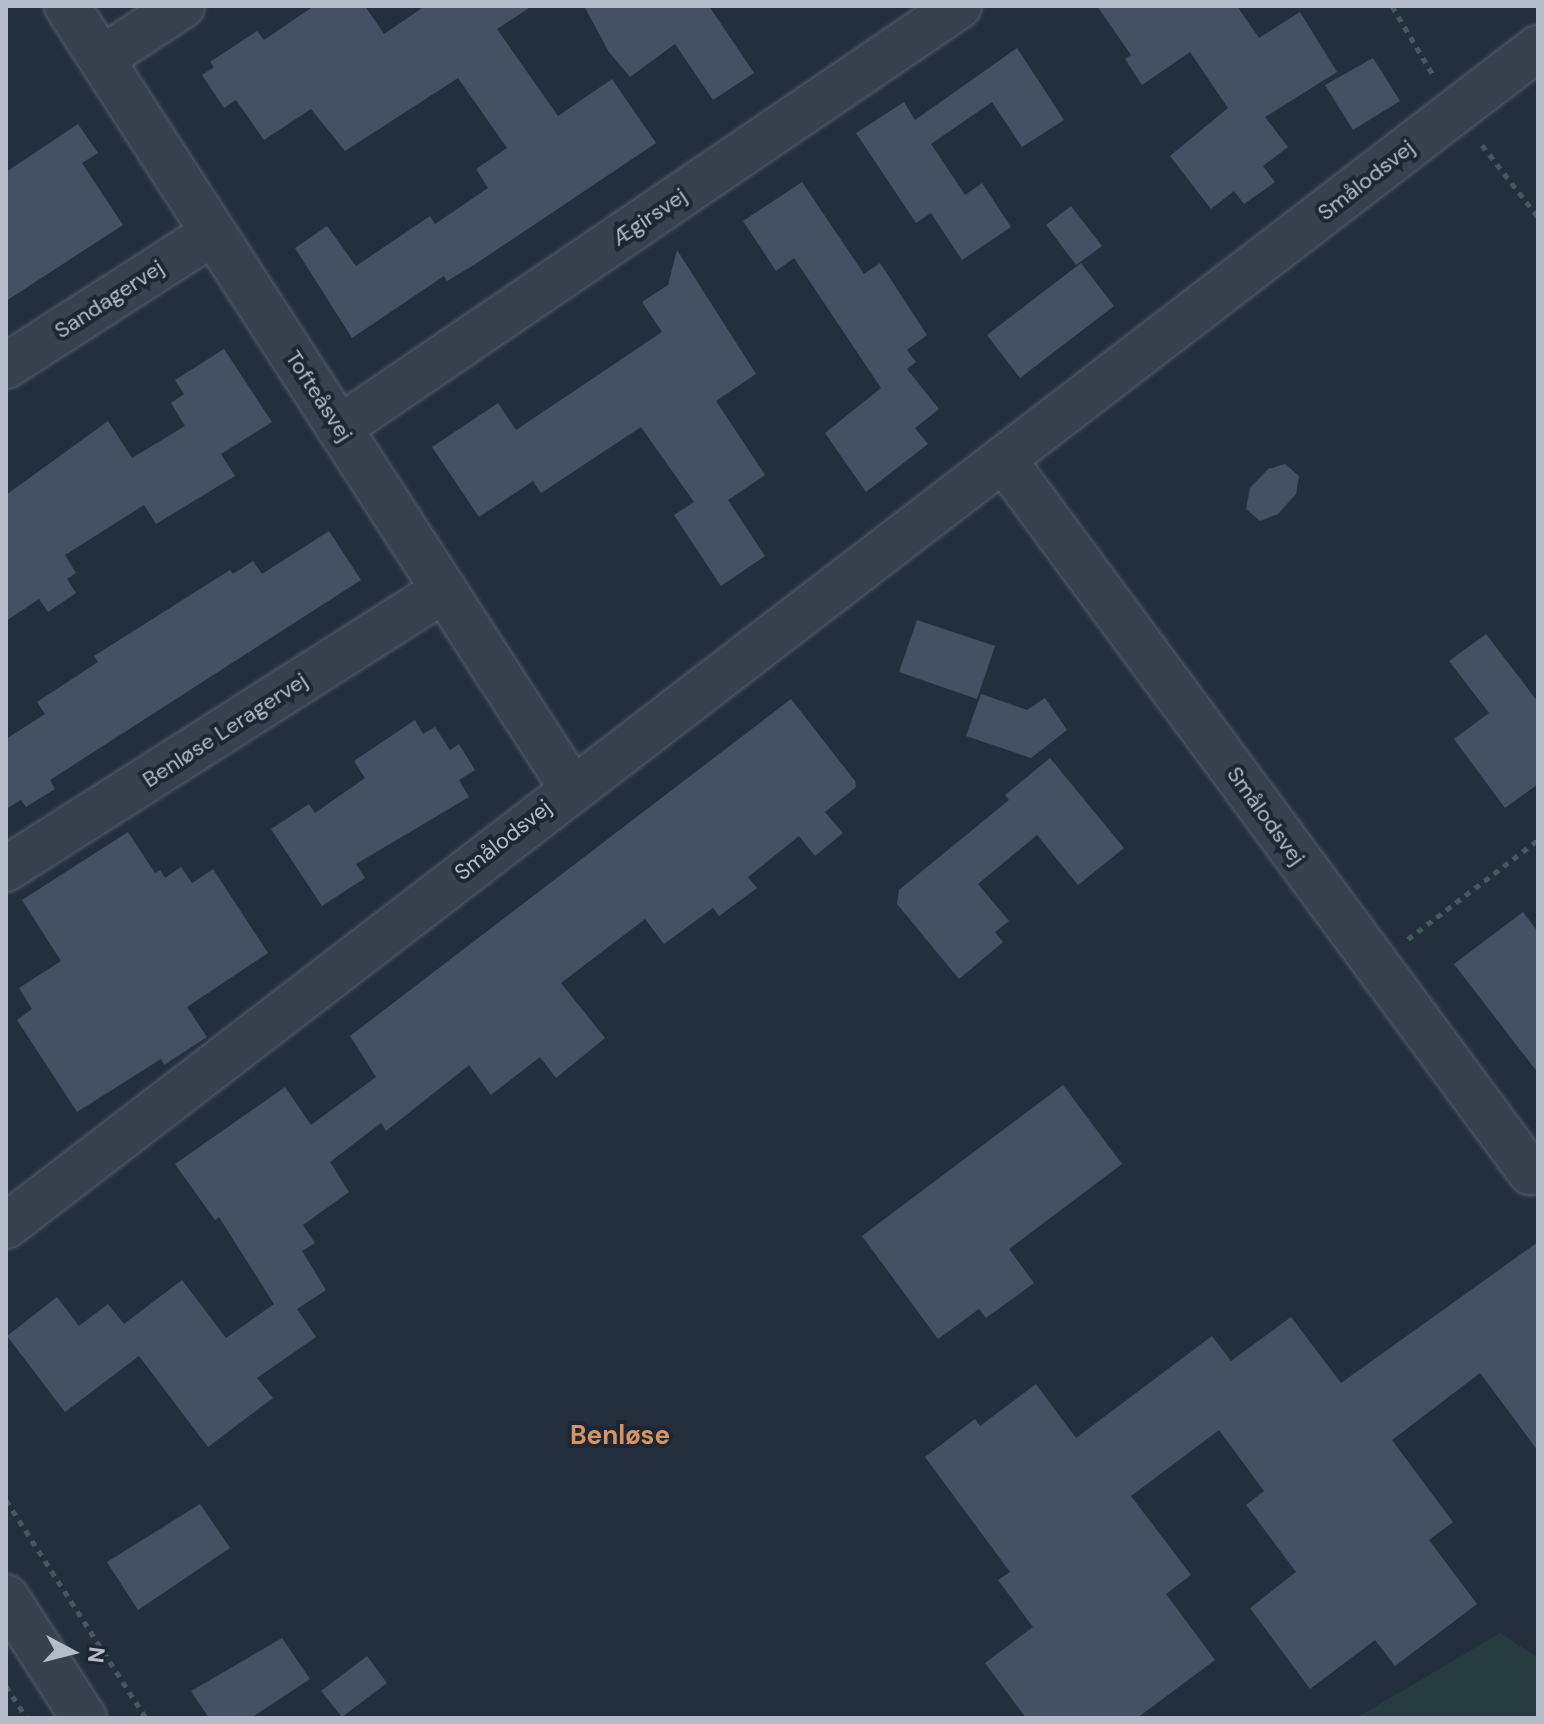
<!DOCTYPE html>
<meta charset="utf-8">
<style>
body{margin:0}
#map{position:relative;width:1544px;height:1724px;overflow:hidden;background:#242f3e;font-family:"DM Sans",sans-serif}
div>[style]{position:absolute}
.green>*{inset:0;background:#263c3f}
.building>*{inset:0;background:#455162}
.path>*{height:5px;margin-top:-2.5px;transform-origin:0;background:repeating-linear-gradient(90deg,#44595c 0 6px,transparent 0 12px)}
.roads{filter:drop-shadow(0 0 2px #565f6c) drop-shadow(0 0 2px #565f6c)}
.minor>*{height:44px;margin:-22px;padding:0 22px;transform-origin:22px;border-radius:22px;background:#38414e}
span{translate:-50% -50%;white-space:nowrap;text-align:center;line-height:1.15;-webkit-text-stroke:8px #1d2633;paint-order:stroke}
.street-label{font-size:22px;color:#b4bcc9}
.quarter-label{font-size:26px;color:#d59563;font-weight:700}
.frame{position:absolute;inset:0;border:8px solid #b4bcc9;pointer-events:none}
.north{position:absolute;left:32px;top:1612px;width:80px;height:80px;-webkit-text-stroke:6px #1d2633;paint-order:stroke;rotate:97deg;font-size:22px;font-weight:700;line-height:32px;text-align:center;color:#b4bcc9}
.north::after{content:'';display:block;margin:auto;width:28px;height:36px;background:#b4bcc9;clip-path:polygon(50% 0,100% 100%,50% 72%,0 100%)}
</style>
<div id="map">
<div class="green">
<i style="clip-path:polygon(1500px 1633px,1538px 1658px,1538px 1718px,1356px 1718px)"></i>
</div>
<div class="building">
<i style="clip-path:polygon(314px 6px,365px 6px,384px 34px,425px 6px,532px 6px,497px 29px,558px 116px,612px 79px,656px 143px,474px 265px,447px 281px,444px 276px,352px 338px,295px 248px,327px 226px,356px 266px,430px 216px,435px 224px,488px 188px,476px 169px,507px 148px,458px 78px,345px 151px,311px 109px,264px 140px,236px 100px,224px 108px,202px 75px,214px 67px,210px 62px,257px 31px,264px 40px)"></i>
<i style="clip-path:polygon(584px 6px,709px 6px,754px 73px,713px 100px,675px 44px,630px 77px,609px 52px)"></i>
<i style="clip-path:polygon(1097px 6px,1237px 6px,1259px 38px,1300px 12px,1337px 72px,1265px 117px,1288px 147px,1263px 166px,1275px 182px,1244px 204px,1234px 191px,1211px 209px,1170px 156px,1228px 108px,1190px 52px,1142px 85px,1125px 59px,1131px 55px)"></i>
<i style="clip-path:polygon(1017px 48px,1064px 120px,1022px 147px,992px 102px,931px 144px,965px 195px,982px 183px,1011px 227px,962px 260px,931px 213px,916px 223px,856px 133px,904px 102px,915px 120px)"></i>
<i style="clip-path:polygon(1373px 58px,1400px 101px,1353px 130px,1325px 85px)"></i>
<i style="clip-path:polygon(78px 124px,98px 153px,82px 163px,123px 225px,6px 301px,6px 172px)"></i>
<i style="clip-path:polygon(802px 182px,864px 274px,880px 263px,927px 335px,907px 350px,916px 362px,907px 369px,939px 409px,915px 428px,928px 444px,866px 492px,825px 433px,881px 388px,794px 258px,776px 271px,743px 221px)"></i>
<i style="clip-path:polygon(1071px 206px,1102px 246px,1076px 265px,1046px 225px)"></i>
<i style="clip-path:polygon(677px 250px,756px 374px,716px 401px,765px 475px,728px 500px,765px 556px,721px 586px,674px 515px,694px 502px,641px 427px,541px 493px,533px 481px,479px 517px,432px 447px,498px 403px,516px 430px,662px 332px,642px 302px,668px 285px)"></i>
<i style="clip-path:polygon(1081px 263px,1114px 306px,1020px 378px,987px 335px)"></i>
<i style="clip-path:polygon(224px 349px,272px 422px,221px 454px,235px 476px,156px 524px,144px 505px,65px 555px,76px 573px,67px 579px,76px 593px,48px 612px,39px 599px,6px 621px,6px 495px,108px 421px,132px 458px,185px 426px,171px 403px,184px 394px,175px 380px)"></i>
<i style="clip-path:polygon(1285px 464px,1299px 476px,1296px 494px,1278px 514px,1260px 521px,1246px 509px,1250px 488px,1268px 469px)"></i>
<i style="clip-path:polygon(329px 531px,361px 580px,50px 780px,55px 789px,26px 807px,21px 800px,6px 809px,6px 739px,45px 714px,37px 702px,98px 662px,94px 656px,230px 570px,233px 574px,253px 561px,262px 574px)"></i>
<i style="clip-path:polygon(917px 620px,995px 646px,977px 699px,899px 672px)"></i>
<i style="clip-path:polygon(1486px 634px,1538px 702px,1538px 784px,1505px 808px,1454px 739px,1489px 713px,1449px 661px)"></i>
<i style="clip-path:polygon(981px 694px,1027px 710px,1045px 698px,1067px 730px,1031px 758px,966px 736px)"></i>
<i style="clip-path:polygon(791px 699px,855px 781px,856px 787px,825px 812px,843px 833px,815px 856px,799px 836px,748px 877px,757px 888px,719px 916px,713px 908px,664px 944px,645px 919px,561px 983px,605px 1038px,556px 1078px,540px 1057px,491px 1095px,469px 1065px,386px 1131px,381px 1123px,330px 1162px,349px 1192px,303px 1225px,315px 1243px,302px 1251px,326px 1290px,297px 1309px,316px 1337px,257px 1378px,273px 1398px,208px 1447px,139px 1356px,65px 1412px,7px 1336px,57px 1297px,79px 1326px,108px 1304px,124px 1324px,182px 1280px,226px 1338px,274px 1304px,219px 1217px,215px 1220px,175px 1164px,285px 1087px,311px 1125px,376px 1077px,350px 1036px)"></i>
<i style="clip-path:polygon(415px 720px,423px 734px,435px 727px,450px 750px,459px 744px,475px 770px,459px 780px,469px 797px,356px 864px,365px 878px,322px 906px,271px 829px,309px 804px,315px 813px,365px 778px,354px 761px)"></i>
<i style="clip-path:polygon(1050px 758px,1124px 848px,1078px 885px,1037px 835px,978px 884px,1009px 921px,995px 932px,1003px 942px,959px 979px,897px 904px,899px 890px,1009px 800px,1005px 795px)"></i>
<i style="clip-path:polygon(128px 832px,155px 873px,160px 870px,165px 878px,181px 867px,192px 883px,213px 869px,268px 953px,187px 1007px,207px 1037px,164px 1065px,161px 1059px,77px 1112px,17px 1020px,32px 1009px,19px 988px,61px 961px,22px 900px)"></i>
<i style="clip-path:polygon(1523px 912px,1538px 932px,1538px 1073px,1454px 964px)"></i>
<i style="clip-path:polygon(1063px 1085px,1122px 1164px,1009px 1249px,1034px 1283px,986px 1318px,979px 1309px,938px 1339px,862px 1236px)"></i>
<i style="clip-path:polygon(1538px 1242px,1538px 1451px,1480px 1373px,1392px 1440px,1453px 1522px,1429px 1540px,1477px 1604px,1395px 1666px,1375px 1640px,1310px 1689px,1250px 1608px,1296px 1572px,1246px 1505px,1264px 1491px,1219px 1430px,1131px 1496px,1191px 1575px,1166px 1594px,1215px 1660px,1137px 1718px,1026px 1718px,985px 1663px,1033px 1627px,998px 1580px,1010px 1572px,925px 1457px,975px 1419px,980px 1426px,1036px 1384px,1076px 1438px,1212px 1336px,1231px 1361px,1291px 1317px,1341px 1383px)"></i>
<i style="clip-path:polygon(200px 1504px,230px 1548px,138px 1610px,107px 1562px)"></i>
<i style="clip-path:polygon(282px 1638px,310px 1679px,251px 1718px,209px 1718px,191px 1691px)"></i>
<i style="clip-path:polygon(367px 1656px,387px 1683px,342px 1717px,321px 1691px)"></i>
</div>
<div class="path">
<i style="left:1392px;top:6px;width:84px;rotate:59.2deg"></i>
<i style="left:1482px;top:145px;width:91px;rotate:52.1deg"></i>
<i style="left:1408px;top:939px;width:163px;rotate:-37.3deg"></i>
<i style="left:6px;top:1500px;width:259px;rotate:57.3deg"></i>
<i style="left:6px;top:1686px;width:38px;rotate:57deg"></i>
</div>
<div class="roads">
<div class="minor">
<i style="left:67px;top:6px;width:930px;rotate:57.16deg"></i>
<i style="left:101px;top:59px;width:97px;rotate:-33.2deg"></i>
<i style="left:6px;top:366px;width:246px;rotate:-32.7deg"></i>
<i style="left:339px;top:428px;width:750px;rotate:-34.24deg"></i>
<i style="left:1003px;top:459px;width:887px;rotate:53.53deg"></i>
<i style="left:6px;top:869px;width:519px;rotate:-32.5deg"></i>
<i style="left:6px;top:1226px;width:1933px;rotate:-37.56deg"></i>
<i style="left:6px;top:1597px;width:144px;rotate:57.2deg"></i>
</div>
</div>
<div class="street-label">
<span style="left:1366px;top:180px;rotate:-38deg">Smålodsvej</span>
<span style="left:649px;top:217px;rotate:-34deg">Ægirsvej</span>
<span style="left:109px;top:299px;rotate:-33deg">Sandagervej</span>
<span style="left:319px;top:396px;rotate:57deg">Tofteåsvej</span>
<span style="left:225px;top:730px;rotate:-33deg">Benløse Leragervej</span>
<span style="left:1266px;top:816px;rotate:54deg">Smålodsvej</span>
<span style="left:503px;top:840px;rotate:-38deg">Smålodsvej</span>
</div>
<div class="quarter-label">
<span style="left:620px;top:1436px">Benløse</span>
</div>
<div class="frame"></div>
<div class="north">N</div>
</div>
